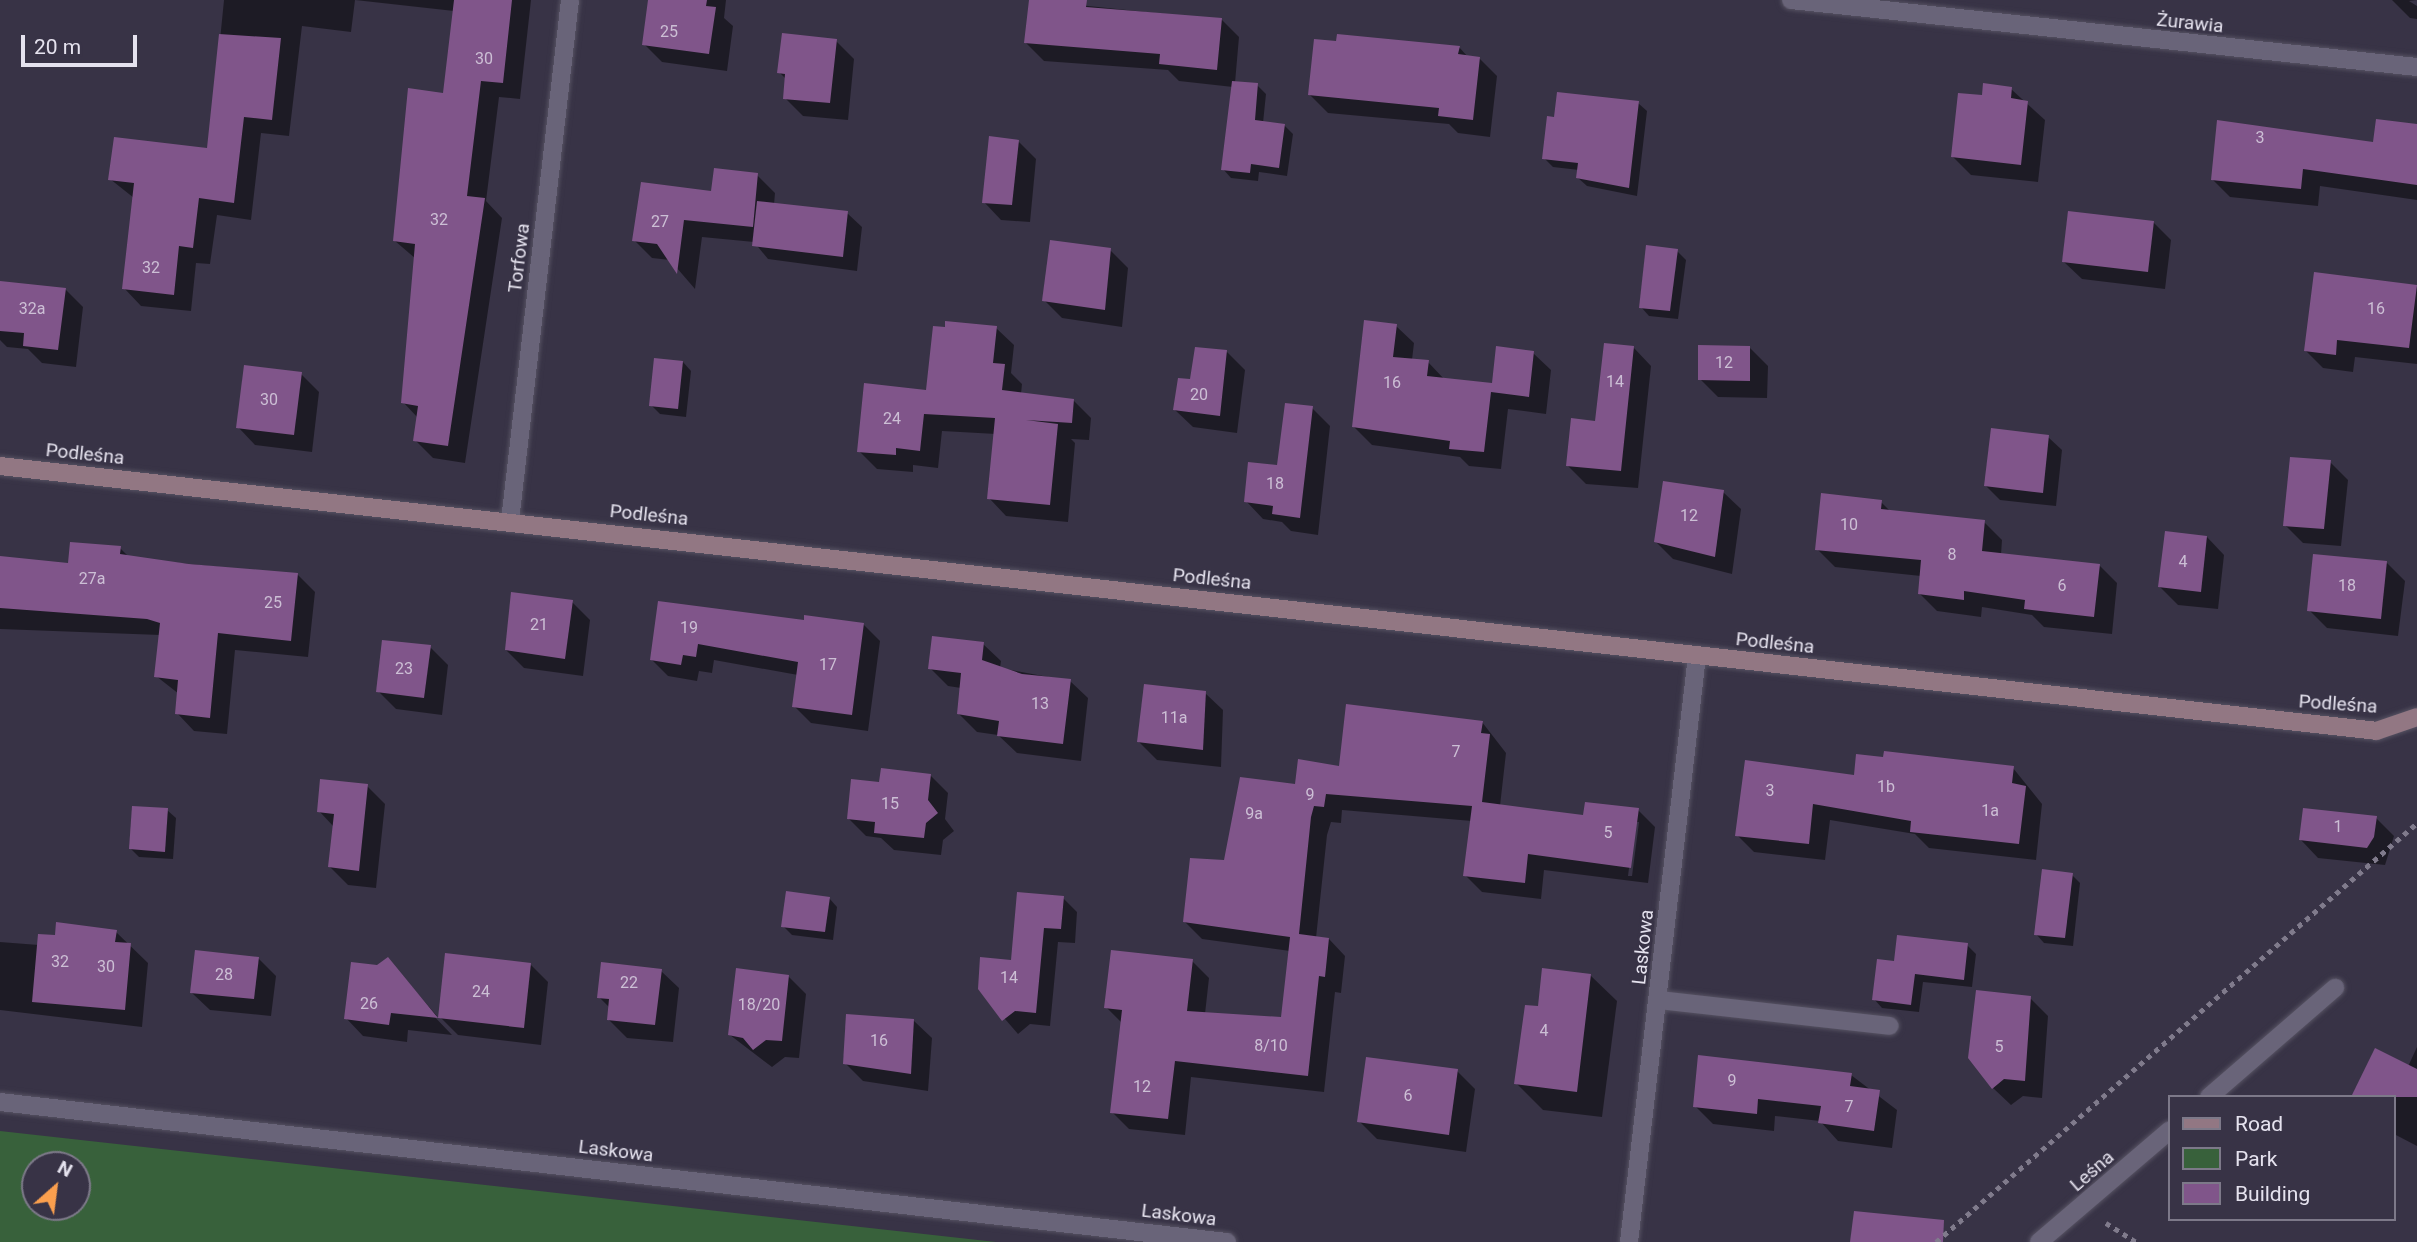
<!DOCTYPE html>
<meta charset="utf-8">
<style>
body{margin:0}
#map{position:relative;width:2417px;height:1242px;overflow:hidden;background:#383346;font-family:Roboto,sans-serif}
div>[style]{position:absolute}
.green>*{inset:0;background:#38613b}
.shadow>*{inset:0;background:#0007}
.building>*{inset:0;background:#80558a}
.path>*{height:4.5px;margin-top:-2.25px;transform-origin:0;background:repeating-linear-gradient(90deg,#807b8c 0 5px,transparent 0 10px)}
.roads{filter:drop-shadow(0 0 2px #565262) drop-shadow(0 0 2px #565262)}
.street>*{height:18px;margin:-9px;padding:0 9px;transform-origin:9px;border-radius:9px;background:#696479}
.secondary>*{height:18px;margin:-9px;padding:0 9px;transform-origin:9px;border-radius:9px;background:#927783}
span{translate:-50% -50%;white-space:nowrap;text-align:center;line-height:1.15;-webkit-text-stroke:5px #383346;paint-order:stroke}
.number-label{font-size:16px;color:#ccbfd5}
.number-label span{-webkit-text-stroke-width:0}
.street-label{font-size:19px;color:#e5e2ee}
.legend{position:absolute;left:2168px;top:1095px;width:228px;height:126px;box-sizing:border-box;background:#383346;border:2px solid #7d7989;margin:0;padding:9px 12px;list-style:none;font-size:21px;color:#e5e2ee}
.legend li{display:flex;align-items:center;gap:14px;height:35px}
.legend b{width:35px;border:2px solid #7d7989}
.north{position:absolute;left:21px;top:1151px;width:70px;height:70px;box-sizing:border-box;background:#383346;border:2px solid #7d7989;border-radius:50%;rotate:28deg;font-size:19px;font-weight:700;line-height:28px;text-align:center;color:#e5e2ee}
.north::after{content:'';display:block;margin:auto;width:24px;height:32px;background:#fa9f4e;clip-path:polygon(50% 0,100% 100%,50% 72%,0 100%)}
.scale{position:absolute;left:21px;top:35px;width:116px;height:32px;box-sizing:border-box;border:4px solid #e5e2ee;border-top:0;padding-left:9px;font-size:21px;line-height:24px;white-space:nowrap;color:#e5e2ee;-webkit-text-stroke:5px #383346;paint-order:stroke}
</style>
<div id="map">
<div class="green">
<i style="clip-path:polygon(evenodd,0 1131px,996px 1242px,0 1242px,0 1131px,35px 1165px,77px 1165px,77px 1207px,35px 1207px,35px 1165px)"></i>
</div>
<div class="shadow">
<i style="clip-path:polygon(224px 0,531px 0,520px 99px,499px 97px,486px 201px,502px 218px,465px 463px,433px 458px,415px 440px,418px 418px,403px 402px,416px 259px,395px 241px,444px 94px,454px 11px,355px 0,351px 32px,302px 26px,289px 136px,261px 133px,251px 220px,217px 215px,210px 264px,196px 263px,191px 311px,141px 306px,124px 288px,134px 198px,110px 179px,209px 150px)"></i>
<i style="clip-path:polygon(650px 0,726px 0,724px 18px,733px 26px,727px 71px,662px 62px,644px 44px)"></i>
<i style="clip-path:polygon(1031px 0,1222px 20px,1239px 37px,1235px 83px,1257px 85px,1266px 94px,1263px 123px,1284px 125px,1293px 134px,1287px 176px,1259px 172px,1258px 181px,1231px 178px,1223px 169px,1233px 87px,1179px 81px,1168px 70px,1044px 61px,1026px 43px)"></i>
<i style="clip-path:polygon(2392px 0,2417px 0,2409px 1px,2417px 6px,2417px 19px,2410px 18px)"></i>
<i style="clip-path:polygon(836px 41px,854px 59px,848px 120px,803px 116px,785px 98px,787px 80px,779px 72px)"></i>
<i style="clip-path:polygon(1338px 43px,1459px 47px,1468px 57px,1479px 58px,1497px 76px,1490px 137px,1458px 133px,1449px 124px,1328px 113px,1310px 95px)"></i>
<i style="clip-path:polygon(2011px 89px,2045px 120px,2038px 182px,1971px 175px,1953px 157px,1983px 97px)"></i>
<i style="clip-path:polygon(1638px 103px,1647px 111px,1637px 196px,1587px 186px,1578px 178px,1579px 170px,1553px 167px,1544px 158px)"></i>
<i style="clip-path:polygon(2417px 126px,2417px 200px,2320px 186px,2318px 206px,2230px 197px,2212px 179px,2375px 144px)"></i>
<i style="clip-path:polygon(1018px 141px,1036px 159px,1030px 222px,1001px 220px,984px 202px)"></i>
<i style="clip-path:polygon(757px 175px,775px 193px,774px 205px,847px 213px,862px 227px,857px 271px,768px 259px,754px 242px,702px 237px,695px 289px,670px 260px,652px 258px,634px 240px,713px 193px)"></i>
<i style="clip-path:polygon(2153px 222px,2171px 240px,2165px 289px,2082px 279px,2064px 262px)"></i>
<i style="clip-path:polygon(1110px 250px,1128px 268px,1122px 327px,1062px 318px,1044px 300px)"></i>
<i style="clip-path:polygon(1677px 251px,1686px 260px,1678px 319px,1649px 316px,1641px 307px)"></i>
<i style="clip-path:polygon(0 283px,65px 289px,83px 307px,76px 367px,42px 363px,28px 349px,7px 347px,0 340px)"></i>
<i style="clip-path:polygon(2417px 287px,2417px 364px,2355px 357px,2353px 372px,2323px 368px,2305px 350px)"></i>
<i style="clip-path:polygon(1396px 326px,1414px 343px,1412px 360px,1428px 362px,1445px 380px,1493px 385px,1533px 353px,1551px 370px,1546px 414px,1508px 409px,1501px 469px,1469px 466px,1460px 457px,1372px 445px,1354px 427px)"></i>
<i style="clip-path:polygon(996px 328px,1014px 345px,1011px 373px,1022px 384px,1021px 394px,1073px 400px,1091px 418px,1089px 440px,1071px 439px,1075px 443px,1068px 522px,1006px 516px,989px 498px,996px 434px,942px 431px,938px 468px,913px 465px,913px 472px,877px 469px,859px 451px,928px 392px,946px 329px)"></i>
<i style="clip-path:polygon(1634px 348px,1651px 366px,1638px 488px,1586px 484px,1568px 466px,1597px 423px)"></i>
<i style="clip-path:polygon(1750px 348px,1768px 366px,1767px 398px,1718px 397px,1700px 379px)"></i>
<i style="clip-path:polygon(1227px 352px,1245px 370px,1237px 433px,1193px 427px,1175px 410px,1191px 381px)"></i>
<i style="clip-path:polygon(683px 362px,691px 371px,686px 417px,660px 414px,651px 405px)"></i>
<i style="clip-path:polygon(301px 374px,319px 392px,312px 452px,255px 445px,238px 427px)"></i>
<i style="clip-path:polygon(1312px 408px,1330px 426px,1318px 535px,1291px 531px,1282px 522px,1263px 519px,1246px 501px,1279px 467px)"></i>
<i style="clip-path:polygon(2048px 437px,2062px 450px,2056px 506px,2000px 500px,1986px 486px)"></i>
<i style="clip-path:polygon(2330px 462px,2348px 480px,2341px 546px,2303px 543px,2285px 525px)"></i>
<i style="clip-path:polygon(1723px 492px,1741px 509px,1732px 574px,1673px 559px,1655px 541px)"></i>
<i style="clip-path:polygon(1881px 502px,1891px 512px,1984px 522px,2002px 540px,2001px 555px,2099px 565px,2117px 583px,2112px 634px,2044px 627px,2032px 615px,1982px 607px,1981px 617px,1937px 611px,1919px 593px,1921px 576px,1835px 567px,1817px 549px)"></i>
<i style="clip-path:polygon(2207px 537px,2224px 555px,2218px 609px,2178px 605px,2160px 587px)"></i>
<i style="clip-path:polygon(120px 548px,130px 558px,298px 575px,315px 592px,308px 657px,235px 650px,227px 734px,194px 731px,177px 713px,179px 694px,156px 676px,160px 635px,0 629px,0 558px,70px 565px)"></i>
<i style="clip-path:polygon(2387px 563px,2405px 581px,2398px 636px,2327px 628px,2309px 610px)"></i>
<i style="clip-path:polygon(572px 602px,590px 620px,583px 676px,524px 668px,506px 650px)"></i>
<i style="clip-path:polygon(660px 603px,805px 622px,863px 624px,880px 641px,868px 731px,811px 723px,794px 706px,798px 675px,714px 660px,712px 673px,699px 671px,697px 681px,668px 676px,651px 659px)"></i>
<i style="clip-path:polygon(983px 644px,1001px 661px,1000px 668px,1070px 681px,1088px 698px,1081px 761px,1017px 753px,998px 735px,977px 732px,959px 714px,961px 688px,948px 686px,930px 668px)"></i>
<i style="clip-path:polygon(430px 647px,448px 665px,442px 715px,396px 709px,378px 691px)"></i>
<i style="clip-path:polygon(1205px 693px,1223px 710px,1221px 767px,1157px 760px,1139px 742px)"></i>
<i style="clip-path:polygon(evenodd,1482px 722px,1506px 753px,1500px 806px,1584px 817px,1638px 810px,1655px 827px,1648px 883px,1544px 870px,1541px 899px,1482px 892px,1465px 875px,1472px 821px,1342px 810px,1341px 823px,1331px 822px,1327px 835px,1316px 938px,1329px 939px,1345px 956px,1341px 993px,1335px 992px,1324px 1092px,1191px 1077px,1185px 1135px,1129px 1129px,1112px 1112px,1122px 1023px,1106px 1007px,1192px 961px,1209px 978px,1205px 1014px,1283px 1019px,1290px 951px,1202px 939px,1185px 922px,1226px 862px,1297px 786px,1482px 722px,1635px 822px,1639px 822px,1632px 876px,1628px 876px,1635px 822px)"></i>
<i style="clip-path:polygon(2013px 768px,2042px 804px,2036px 860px,1929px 848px,1915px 834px,1830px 820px,1825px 860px,1754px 852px,1737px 835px,1856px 777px)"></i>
<i style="clip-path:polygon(930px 775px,948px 793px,945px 819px,954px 831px,943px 840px,941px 855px,894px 850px,881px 838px,866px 836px,849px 819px,881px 784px)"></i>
<i style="clip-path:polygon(367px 786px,385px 804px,376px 888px,348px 885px,330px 867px,334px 827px,319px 811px)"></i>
<i style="clip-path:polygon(167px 810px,176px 818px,173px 859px,139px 857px,131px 849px)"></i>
<i style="clip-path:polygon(2376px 818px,2394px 836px,2385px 865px,2318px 858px,2301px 840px)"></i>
<i style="clip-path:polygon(2072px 875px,2080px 883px,2073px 946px,2044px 943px,2036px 934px)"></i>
<i style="clip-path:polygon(829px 898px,837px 907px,833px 940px,792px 935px,783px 926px)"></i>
<i style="clip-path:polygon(1063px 898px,1077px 912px,1075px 943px,1058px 942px,1050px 1026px,1030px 1024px,1018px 1034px,979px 989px,1013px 962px)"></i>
<i style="clip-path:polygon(116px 932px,148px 963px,142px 1027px,0 1010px,0 942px,39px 945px,56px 937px)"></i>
<i style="clip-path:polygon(1967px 945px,1976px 954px,1972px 987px,1923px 982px,1919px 1012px,1882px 1008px,1874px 999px,1895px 963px)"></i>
<i style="clip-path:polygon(258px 958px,276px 976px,271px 1016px,210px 1010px,192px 993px)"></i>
<i style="clip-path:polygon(388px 959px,437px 1016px,431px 1013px,452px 1035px,408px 1030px,407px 1042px,363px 1036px,346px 1018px,377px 967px)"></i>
<i style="clip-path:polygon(530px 964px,548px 982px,541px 1045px,458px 1035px,440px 1017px)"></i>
<i style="clip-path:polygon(661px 971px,679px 988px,673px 1042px,627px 1038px,609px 1020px,610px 1008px,599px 997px)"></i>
<i style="clip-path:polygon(1590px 975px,1617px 1001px,1602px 1117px,1543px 1110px,1516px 1083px)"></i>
<i style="clip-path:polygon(788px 976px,806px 994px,799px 1058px,785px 1057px,772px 1067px,730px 1035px)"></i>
<i style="clip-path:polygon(2030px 998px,2048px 1016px,2042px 1098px,2023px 1096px,2011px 1105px,1993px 1088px)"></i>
<i style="clip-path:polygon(914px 1021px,932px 1038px,928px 1091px,863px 1081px,845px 1063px)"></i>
<i style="clip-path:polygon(2417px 1047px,2417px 1146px,2394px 1134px,2394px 1097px)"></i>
<i style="clip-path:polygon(1457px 1071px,1475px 1089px,1466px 1152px,1377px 1139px,1359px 1121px)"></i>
<i style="clip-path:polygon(1851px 1075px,1897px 1110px,1892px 1148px,1838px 1141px,1820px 1121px,1775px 1116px,1774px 1131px,1713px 1124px,1695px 1106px)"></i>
</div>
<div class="building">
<i style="clip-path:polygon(454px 0,512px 0,503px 83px,481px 81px,467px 196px,485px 198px,448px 446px,413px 441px,418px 406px,401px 403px,415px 244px,393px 241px,408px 88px,443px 93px)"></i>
<i style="clip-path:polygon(648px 0,707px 0,706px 6px,716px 7px,709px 54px,642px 45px)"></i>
<i style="clip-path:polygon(1029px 0,1087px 0,1086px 7px,1222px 18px,1217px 70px,1159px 64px,1160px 54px,1024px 43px)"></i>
<i style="clip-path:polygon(782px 33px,837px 39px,830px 103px,783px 99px,785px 74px,777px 73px)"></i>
<i style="clip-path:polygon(219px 34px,281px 38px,272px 120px,244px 117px,234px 203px,199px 198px,193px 248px,179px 246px,174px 295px,122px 289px,134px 183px,108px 180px,114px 137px,207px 148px)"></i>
<i style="clip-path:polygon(1337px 34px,1460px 46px,1458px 54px,1480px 57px,1473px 120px,1438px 116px,1439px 108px,1308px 95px,1314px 39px,1336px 41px)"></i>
<i style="clip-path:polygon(1232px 81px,1258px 83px,1255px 120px,1285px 124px,1279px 168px,1251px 164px,1250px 173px,1221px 170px)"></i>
<i style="clip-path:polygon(1983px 83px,2012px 87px,2011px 98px,2028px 101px,2021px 165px,1951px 157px,1958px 93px,1982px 95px)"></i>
<i style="clip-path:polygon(1557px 92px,1639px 101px,1629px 188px,1576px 178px,1578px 163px,1542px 159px,1547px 116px,1554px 117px)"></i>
<i style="clip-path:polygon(2376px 119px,2417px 124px,2417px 185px,2303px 169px,2301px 189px,2211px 180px,2217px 120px,2373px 142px)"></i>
<i style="clip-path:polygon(989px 136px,1019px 140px,1012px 205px,982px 203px)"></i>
<i style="clip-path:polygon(714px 168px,758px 173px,753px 227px,684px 220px,677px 274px,657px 244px,632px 241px,641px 182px,711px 191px)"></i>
<i style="clip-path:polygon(757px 201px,848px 211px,843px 257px,752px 246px)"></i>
<i style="clip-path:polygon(2068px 211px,2154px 221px,2148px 272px,2062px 262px)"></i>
<i style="clip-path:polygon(1050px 240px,1111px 248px,1105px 310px,1042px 301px)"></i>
<i style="clip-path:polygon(1646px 245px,1678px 249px,1670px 311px,1639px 308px)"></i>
<i style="clip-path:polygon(2314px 272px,2417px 285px,2409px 348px,2337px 340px,2336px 355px,2304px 351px)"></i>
<i style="clip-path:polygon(0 281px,66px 288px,58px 350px,23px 346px,24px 333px,0 331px)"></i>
<i style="clip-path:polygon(1364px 320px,1397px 324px,1393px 357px,1429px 360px,1427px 376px,1492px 383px,1496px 346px,1534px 351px,1529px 397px,1491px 392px,1484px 452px,1449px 449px,1450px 441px,1352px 427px)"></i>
<i style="clip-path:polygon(945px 321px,997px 326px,993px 363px,1005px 364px,1002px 390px,1074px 399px,1072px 423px,1026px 420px,1058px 424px,1050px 505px,987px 499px,995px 418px,924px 414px,920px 451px,896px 448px,896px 455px,857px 452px,864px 383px,926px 390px,933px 326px,945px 327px)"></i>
<i style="clip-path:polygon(1604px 343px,1634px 346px,1621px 471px,1566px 466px,1571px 418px,1595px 421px)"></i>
<i style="clip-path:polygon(1698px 345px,1750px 346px,1750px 381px,1698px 380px)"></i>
<i style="clip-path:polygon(1195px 347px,1227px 350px,1220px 416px,1173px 410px,1178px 378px,1190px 379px)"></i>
<i style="clip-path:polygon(654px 358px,683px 361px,678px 409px,649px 406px)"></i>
<i style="clip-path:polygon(244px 365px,302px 372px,294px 435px,236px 428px)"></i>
<i style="clip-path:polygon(1285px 403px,1313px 406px,1300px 518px,1272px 514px,1273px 506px,1244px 502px,1248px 462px,1277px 465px)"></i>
<i style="clip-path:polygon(1991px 428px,2049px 435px,2043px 493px,1984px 486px)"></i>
<i style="clip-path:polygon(2290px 457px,2331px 460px,2324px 529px,2283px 526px)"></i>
<i style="clip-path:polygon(1663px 481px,1724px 490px,1715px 557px,1654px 542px)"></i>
<i style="clip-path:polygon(1821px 493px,1882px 500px,1881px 509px,1985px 520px,1982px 551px,2100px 564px,2094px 617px,2024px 609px,2025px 600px,1964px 591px,1964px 600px,1918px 594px,1921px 560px,1815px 550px)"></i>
<i style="clip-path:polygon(2165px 531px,2207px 536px,2201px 592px,2158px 587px)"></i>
<i style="clip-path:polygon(70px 542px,121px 546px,120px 554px,189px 564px,298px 573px,291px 641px,218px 633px,210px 718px,175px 714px,178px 680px,154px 677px,160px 623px,147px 619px,0 608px,0 556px,68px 563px)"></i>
<i style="clip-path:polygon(2313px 554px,2387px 561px,2381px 619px,2307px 611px)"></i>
<i style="clip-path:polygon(511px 592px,573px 600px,565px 659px,505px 650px)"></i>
<i style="clip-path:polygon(658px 601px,804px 620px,804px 615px,864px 623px,852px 715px,792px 707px,798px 662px,698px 644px,696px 657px,683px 655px,681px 665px,650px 660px)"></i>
<i style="clip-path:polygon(932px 636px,984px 642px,982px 660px,1022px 674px,1071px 679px,1063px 744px,997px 736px,999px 721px,957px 714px,961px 673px,928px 669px)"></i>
<i style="clip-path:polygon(382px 640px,431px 645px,424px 698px,376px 692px)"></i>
<i style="clip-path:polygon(1144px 684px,1206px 691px,1203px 750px,1137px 742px)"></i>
<i style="clip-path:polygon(1346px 704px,1483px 721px,1481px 733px,1490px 734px,1482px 802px,1583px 815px,1585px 802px,1639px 808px,1631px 868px,1528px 854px,1525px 883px,1463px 876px,1472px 806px,1326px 794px,1324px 807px,1314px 806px,1311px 817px,1299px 934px,1329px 938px,1325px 977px,1319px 976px,1308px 1076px,1175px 1061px,1168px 1119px,1110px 1113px,1122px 1010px,1104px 1008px,1111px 950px,1193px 959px,1187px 1011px,1281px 1017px,1290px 937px,1183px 922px,1190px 858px,1224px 860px,1240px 777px,1295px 784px,1298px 759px,1339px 766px)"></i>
<i style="clip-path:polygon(1884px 751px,2014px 766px,2012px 783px,2026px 786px,2019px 844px,1910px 832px,1911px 821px,1813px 804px,1809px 844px,1735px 836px,1745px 760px,1854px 775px,1856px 754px,1883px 757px)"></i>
<i style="clip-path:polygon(881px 768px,931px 774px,928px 800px,938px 813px,926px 823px,924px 838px,874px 833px,875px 822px,847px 819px,851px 779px,879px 782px)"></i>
<i style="clip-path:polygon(320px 779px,368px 784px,359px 871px,328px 867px,334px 814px,317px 812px)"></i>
<i style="clip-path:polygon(132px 806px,168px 808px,165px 852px,129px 849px)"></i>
<i style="clip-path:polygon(2303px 808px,2377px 816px,2374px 837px,2367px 848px,2299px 840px)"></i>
<i style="clip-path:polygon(2042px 869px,2073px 873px,2065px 938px,2034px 935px)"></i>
<i style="clip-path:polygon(786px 891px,830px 897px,825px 932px,781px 927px)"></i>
<i style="clip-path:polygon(1017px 892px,1064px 896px,1061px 929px,1044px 928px,1036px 1013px,1015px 1011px,1002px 1021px,978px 989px,980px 957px,1011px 960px)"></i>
<i style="clip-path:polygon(56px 922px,117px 930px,115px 942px,131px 943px,125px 1010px,32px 1002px,38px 934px,55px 935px)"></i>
<i style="clip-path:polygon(1897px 935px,1968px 943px,1964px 980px,1915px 974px,1911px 1005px,1872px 1000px,1877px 959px,1894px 961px)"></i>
<i style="clip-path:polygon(195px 950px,259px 957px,254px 999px,190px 993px)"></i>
<i style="clip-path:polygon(445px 953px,531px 963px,524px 1028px,438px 1018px)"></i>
<i style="clip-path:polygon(388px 957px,438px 1018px,391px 1013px,389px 1025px,344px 1019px,351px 962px,377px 965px)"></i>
<i style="clip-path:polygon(601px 962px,662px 969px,655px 1025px,607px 1020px,609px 999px,597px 998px)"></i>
<i style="clip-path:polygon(736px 968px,789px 975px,782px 1041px,766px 1040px,753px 1050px,743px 1038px,728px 1035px)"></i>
<i style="clip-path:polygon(1542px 968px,1591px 974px,1577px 1092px,1514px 1084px,1525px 1005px,1538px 1006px)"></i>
<i style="clip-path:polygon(1976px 990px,2031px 996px,2025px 1081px,2004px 1079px,1992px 1089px,1968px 1058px)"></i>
<i style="clip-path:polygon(846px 1014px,914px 1019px,911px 1074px,843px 1064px)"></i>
<i style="clip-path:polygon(2375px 1048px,2417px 1069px,2417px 1097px,2351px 1097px)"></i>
<i style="clip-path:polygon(1698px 1055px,1852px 1073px,1850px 1086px,1880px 1090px,1874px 1131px,1818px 1123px,1821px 1106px,1758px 1099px,1757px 1114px,1693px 1107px)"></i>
<i style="clip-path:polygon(1366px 1057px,1458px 1069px,1449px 1135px,1357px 1122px)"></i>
<i style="clip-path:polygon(1854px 1211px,1944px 1220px,1943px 1242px,1850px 1242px)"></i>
</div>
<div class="path">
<i style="left:2106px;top:1223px;width:36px;rotate:32deg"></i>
<i style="left:1936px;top:1242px;width:638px;rotate:-41.06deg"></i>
</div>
<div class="roads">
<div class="street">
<i style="left:1791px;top:0;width:630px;rotate:6.11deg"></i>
<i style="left:510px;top:521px;width:524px;rotate:-83.43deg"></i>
<i style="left:1659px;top:1000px;width:232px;rotate:6.4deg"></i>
<i style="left:2209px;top:1097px;width:167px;rotate:-40.9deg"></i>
<i style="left:0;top:1102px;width:1235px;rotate:6.51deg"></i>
<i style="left:1629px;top:1242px;width:590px;rotate:-83.38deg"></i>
<i style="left:2039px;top:1242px;width:172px;rotate:-40.5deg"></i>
</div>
<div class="secondary">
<i style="left:0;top:466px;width:2391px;rotate:6.36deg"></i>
<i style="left:2376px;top:731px;width:43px;rotate:-18.9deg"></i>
</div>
</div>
<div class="number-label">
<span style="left:669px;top:32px">25</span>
<span style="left:484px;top:59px">30</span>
<span style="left:2260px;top:138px">3</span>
<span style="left:439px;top:220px">32</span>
<span style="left:660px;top:222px">27</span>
<span style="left:151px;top:268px">32</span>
<span style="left:32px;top:309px">32a</span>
<span style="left:2376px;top:309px">16</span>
<span style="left:1724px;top:363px">12</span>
<span style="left:1615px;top:382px">14</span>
<span style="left:1392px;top:383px">16</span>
<span style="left:1199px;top:395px">20</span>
<span style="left:269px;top:400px">30</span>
<span style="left:892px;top:419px">24</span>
<span style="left:1275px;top:484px">18</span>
<span style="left:1689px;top:516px">12</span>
<span style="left:1849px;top:525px">10</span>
<span style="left:1952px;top:555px">8</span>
<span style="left:2183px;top:562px">4</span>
<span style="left:92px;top:579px">27a</span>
<span style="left:2062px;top:586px">6</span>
<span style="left:2347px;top:586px">18</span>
<span style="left:273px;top:603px">25</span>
<span style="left:539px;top:625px">21</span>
<span style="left:689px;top:628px">19</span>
<span style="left:828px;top:665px">17</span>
<span style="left:404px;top:669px">23</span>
<span style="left:1040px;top:704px">13</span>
<span style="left:1174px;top:718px">11a</span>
<span style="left:1456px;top:752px">7</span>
<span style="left:1886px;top:787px">1b</span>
<span style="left:1770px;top:791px">3</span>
<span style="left:1310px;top:795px">9</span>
<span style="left:890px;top:804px">15</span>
<span style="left:1990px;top:811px">1a</span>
<span style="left:1254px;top:814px">9a</span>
<span style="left:2338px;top:827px">1</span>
<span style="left:1608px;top:833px">5</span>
<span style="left:60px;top:962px">32</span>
<span style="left:106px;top:967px">30</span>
<span style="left:224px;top:975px">28</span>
<span style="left:1009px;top:978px">14</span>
<span style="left:629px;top:983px">22</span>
<span style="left:481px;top:992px">24</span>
<span style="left:369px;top:1004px">26</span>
<span style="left:759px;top:1005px">18/20</span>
<span style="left:1544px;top:1031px">4</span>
<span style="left:879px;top:1041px">16</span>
<span style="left:1271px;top:1046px">8/10</span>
<span style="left:1999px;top:1047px">5</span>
<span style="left:1732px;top:1081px">9</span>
<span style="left:1142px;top:1087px">12</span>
<span style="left:1408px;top:1096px">6</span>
<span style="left:1849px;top:1107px">7</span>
</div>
<div class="street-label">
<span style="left:2190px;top:23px;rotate:6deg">Żurawia</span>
<span style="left:519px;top:258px;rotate:-83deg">Torfowa</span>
<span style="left:85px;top:454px;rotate:6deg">Podleśna</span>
<span style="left:649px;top:515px;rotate:6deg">Podleśna</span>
<span style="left:1212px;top:579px;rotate:6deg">Podleśna</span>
<span style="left:1775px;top:643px;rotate:6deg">Podleśna</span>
<span style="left:2338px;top:704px;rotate:4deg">Podleśna</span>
<span style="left:1643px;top:947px;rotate:-84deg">Laskowa</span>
<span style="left:616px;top:1151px;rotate:7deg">Laskowa</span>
<span style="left:2092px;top:1171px;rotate:-41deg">Leśna</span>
<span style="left:1179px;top:1215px;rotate:7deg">Laskowa</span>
</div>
<ul class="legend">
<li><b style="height:9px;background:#927783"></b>Road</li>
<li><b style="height:19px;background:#38613b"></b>Park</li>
<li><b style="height:19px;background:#80558a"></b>Building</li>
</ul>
<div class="north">N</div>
<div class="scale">20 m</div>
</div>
